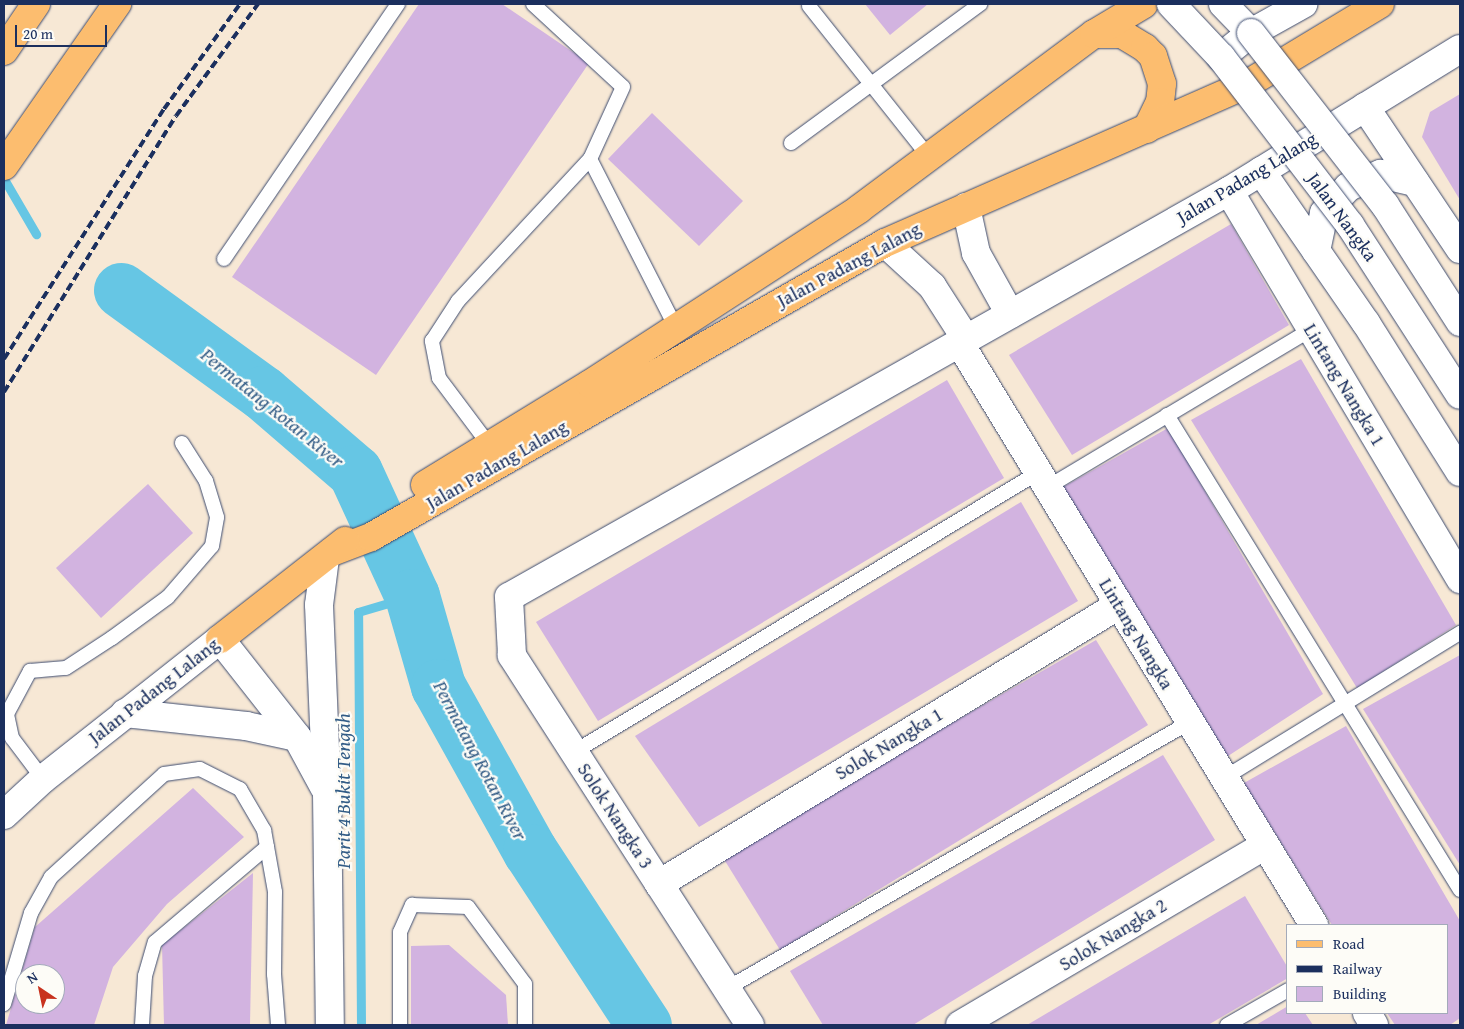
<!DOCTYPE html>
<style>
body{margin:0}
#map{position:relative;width:1464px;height:1029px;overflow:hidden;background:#f7e8d5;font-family:"Gentium Book Plus",serif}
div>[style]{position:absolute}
.stream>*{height:9px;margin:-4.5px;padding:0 4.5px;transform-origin:4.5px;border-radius:4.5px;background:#66c6e4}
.river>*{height:55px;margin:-27.5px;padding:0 27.5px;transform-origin:27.5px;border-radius:27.5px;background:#66c6e4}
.building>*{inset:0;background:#d2b3e0}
.roads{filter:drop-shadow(0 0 1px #3c4b70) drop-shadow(0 0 1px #3c4b70)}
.service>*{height:14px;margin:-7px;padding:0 7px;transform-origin:7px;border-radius:7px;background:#fff}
.minor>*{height:28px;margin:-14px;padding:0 14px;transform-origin:14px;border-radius:14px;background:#fff}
.tertiary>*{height:28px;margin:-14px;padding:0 14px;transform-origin:14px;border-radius:14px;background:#fff}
.primary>*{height:28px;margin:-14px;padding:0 14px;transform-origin:14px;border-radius:14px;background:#fcbd6f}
.rail>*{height:4px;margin-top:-2px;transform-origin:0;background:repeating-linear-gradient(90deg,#1b2f5e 0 8px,transparent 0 12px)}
.bridges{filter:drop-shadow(0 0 1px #3c4b70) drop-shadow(0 0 1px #3c4b70)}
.tertiary-bridge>*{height:28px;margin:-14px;padding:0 14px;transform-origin:14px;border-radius:14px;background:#fff}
span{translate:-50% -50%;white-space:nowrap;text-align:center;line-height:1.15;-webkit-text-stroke:4.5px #fdfcf7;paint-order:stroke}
.street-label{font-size:19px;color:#1b2f5e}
.water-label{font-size:20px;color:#325c86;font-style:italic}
.frame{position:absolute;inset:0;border:5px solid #1b2f5e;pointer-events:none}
.legend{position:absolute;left:1286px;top:924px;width:162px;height:90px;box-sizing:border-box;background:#fdfcf7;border:1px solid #a3aaba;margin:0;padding:6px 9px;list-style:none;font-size:15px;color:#1b2f5e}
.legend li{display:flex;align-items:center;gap:10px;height:25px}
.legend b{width:25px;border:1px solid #a3aaba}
.north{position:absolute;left:15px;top:964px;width:50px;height:50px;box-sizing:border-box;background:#fdfcf7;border:1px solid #a3aaba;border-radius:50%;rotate:326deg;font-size:14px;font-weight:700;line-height:20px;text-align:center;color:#1b2f5e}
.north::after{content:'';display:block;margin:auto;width:18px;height:22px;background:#c8321e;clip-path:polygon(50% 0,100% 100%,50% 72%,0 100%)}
.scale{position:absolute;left:15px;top:25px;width:92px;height:22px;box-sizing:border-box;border:2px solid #1b2f5e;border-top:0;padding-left:6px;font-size:15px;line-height:18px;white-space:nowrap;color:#1b2f5e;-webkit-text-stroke:4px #fdfcf7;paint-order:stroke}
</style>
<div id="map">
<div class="stream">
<i style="left:4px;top:179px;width:64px;rotate:59.8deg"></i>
<i style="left:361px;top:1025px;width:413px;rotate:-90.4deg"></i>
<i style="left:358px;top:612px;width:56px;rotate:-16.5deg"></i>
</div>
<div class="river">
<i style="left:121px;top:290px;width:175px;rotate:36deg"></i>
<i style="left:263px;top:393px;width:121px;rotate:40.7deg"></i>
<i style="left:355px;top:472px;width:136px;rotate:65.3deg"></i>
<i style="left:412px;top:596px;width:94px;rotate:73.9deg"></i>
<i style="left:438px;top:686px;width:189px;rotate:60.9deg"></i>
<i style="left:530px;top:851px;width:208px;rotate:56.8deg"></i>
</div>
<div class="building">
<i style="clip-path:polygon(419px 4px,502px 4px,589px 63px,376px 375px,232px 277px)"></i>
<i style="clip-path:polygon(865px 4px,928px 4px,890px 35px)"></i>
<i style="clip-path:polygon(1460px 94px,1460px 200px,1422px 137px,1430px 112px)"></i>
<i style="clip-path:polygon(652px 113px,743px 201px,699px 246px,608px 159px)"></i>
<i style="clip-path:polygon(1231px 224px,1289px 325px,1072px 455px,1009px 355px)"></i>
<i style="clip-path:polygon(1301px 359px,1456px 625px,1357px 688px,1191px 420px)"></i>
<i style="clip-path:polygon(947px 380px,1004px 478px,598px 721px,536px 622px)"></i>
<i style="clip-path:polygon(1168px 428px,1323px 694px,1225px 758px,1058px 490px)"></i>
<i style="clip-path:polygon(148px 484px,193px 533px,101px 618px,56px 568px)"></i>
<i style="clip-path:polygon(1021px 502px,1078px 601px,699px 827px,635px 736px)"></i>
<i style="clip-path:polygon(1096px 640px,1148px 725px,780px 950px,722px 856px)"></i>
<i style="clip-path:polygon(1460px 655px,1460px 865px,1363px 709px)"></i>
<i style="clip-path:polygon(1346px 726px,1460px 921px,1460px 1018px,1450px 1025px,1395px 1025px,1387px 1013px,1448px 1013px,1448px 925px,1332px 925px,1244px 783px)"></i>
<i style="clip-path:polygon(1163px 755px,1215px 840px,913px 1025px,823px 1025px,790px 971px)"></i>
<i style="clip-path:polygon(evenodd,193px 788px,244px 837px,167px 904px,113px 967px,94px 1025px,6px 1025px,35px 927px,193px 788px,25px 974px,55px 974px,55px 1004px,25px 1004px,25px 974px)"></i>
<i style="clip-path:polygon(253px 873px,250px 1025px,164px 1025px,162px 945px)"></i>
<i style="clip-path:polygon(1245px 896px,1288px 968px,1288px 978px,1208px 1025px,1027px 1025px)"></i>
<i style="clip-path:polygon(449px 945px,506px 995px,508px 1025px,411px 1025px,411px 946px)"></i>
<i style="clip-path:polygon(1288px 1006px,1288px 1013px,1305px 1013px,1313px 1025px,1256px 1025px)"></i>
</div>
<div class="roads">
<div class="service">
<i style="left:533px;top:4px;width:122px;rotate:42.7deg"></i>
<i style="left:623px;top:87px;width:79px;rotate:114.6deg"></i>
<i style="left:809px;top:6px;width:193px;rotate:51.5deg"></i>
<i style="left:791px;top:143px;width:235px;rotate:-36.3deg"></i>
<i style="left:224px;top:259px;width:309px;rotate:-55.7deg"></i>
<i style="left:1167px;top:415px;width:558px;rotate:58.33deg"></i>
<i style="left:490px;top:446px;width:85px;rotate:-126.9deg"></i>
<i style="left:439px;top:378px;width:38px;rotate:-101deg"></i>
<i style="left:432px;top:341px;width:48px;rotate:-57deg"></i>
<i style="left:458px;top:301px;width:194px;rotate:-47.1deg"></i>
<i style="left:590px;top:159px;width:190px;rotate:63deg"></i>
<i style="left:1048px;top:487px;width:305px;rotate:-30.9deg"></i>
<i style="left:574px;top:752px;width:543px;rotate:-31.05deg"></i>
<i style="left:1224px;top:778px;width:277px;rotate:-31.6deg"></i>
<i style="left:43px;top:779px;width:51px;rotate:-127.1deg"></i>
<i style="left:12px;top:738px;width:25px;rotate:-102deg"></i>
<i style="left:7px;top:714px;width:49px;rotate:-61.9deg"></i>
<i style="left:30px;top:671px;width:36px;rotate:-5deg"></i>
<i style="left:66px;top:668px;width:55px;rotate:-33.1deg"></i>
<i style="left:112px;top:638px;width:69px;rotate:-36.2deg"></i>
<i style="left:168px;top:597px;width:67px;rotate:-49.2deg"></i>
<i style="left:212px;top:546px;width:29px;rotate:-80deg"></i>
<i style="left:217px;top:517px;width:38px;rotate:-107deg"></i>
<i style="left:206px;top:481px;width:45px;rotate:-122.3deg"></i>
<i style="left:726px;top:989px;width:535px;rotate:-29.92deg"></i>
<i style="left:4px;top:1004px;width:95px;rotate:-73.5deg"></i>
<i style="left:31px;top:913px;width:41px;rotate:-60.9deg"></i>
<i style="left:51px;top:877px;width:153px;rotate:-42.3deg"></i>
<i style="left:164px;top:774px;width:36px;rotate:-8deg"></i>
<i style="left:200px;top:769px;width:45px;rotate:26.6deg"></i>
<i style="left:240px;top:789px;width:48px;rotate:59.7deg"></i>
<i style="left:264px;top:830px;width:63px;rotate:79.9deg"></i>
<i style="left:275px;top:892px;width:82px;rotate:90.7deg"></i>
<i style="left:274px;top:974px;width:51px;rotate:85.5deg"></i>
<i style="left:142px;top:1025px;width:49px;rotate:-86.5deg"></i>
<i style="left:145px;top:976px;width:35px;rotate:-74deg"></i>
<i style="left:155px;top:942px;width:147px;rotate:-40.3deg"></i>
<i style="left:400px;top:1025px;width:93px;rotate:-90deg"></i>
<i style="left:400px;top:932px;width:30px;rotate:-66deg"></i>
<i style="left:412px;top:905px;width:56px;rotate:2deg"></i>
<i style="left:468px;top:907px;width:96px;rotate:53.5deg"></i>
<i style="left:525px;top:984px;width:41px;rotate:90deg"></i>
<i style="left:1227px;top:1025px;width:70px;rotate:-29.8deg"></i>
</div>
<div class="minor">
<i style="left:1229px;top:191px;width:452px;rotate:59.2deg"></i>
<i style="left:966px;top:207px;width:47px;rotate:77.7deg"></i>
<i style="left:976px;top:253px;width:70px;rotate:60.9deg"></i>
<i style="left:885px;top:243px;width:64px;rotate:42.5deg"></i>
<i style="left:932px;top:286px;width:63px;rotate:57.3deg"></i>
<i style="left:959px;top:342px;width:683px;rotate:58.66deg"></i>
<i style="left:4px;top:815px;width:53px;rotate:-42.7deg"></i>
<i style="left:43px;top:779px;width:226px;rotate:-38.3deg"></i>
<i style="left:659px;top:884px;width:538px;rotate:-31.24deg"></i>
<i style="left:1367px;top:1013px;width:14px;rotate:60deg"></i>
<i style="left:750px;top:1025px;width:440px;rotate:-122.8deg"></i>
<i style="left:512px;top:655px;width:58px;rotate:-93deg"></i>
<i style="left:509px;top:597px;width:827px;rotate:-29.42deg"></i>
<i style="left:1229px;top:191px;width:271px;rotate:-31.6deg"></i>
<i style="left:960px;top:1025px;width:354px;rotate:-30.5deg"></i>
</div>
<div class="tertiary">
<i style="left:1223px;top:4px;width:40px;rotate:46deg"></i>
<i style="left:1221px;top:57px;width:38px;rotate:-39deg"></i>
<i style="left:1251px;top:33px;width:60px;rotate:-29.1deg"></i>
<i style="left:1365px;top:107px;width:171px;rotate:56.2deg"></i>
<i style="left:1261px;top:171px;width:185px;rotate:55.4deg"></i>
<i style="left:1366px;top:323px;width:176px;rotate:57.8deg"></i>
<i style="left:1316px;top:251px;width:39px;rotate:-78deg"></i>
<i style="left:1324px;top:213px;width:35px;rotate:-47deg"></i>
<i style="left:1348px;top:187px;width:35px;rotate:-22deg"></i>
<i style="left:1380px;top:174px;width:36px;rotate:13deg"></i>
<i style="left:325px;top:558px;width:47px;rotate:97.3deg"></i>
<i style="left:319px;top:605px;width:188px;rotate:87.6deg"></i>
<i style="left:327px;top:793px;width:232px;rotate:89.3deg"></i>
<i style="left:220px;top:639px;width:125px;rotate:51.8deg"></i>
<i style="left:297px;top:737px;width:57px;rotate:61.6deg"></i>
<i style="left:125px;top:713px;width:122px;rotate:6.1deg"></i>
<i style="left:246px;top:726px;width:52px;rotate:12.2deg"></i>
</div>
<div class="primary">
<i style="left:1094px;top:34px;width:28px"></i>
<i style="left:1122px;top:34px;width:27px;rotate:31deg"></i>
<i style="left:1145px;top:48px;width:11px;rotate:45deg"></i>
<i style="left:1153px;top:56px;width:29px;rotate:72deg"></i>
<i style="left:1162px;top:84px;width:18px;rotate:96deg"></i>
<i style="left:1160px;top:102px;width:30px;rotate:116deg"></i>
<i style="left:4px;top:51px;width:57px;rotate:-55.8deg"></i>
<i style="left:4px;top:166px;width:198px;rotate:-55.1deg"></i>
<i style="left:425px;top:485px;width:193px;rotate:-31.5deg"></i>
<i style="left:590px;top:384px;width:321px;rotate:-33deg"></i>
<i style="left:859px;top:209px;width:293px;rotate:-36.7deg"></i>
<i style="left:1094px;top:34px;width:58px;rotate:-31deg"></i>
<i style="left:332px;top:552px;width:42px;rotate:-21deg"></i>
<i style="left:371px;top:537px;width:592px;rotate:-29.77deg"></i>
<i style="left:885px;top:243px;width:398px;rotate:-23.7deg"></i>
<i style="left:1249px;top:83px;width:153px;rotate:-31.1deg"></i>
<i style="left:220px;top:639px;width:159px;rotate:-38.1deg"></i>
</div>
</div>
<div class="rail">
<i style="left:4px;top:359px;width:297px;rotate:-57.4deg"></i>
<i style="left:164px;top:109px;width:130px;rotate:-54.1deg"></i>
<i style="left:4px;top:392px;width:325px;rotate:-58.1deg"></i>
<i style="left:176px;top:116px;width:139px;rotate:-53.8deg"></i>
</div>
<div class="bridges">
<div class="tertiary-bridge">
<i style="left:1171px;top:4px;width:73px;rotate:46.7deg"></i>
<i style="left:1221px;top:57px;width:212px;rotate:52.5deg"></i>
<i style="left:1350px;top:225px;width:202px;rotate:57.1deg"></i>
<i style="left:1251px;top:33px;width:218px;rotate:52.1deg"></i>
<i style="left:1385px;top:205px;width:139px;rotate:57.3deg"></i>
</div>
</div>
<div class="street-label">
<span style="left:1247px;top:178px;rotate:-31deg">Jalan Padang Lalang</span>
<span style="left:1342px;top:217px;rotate:54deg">Jalan Nangka</span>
<span style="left:849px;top:265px;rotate:-28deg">Jalan Padang Lalang</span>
<span style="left:1344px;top:385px;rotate:59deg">Lintang Nangka 1</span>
<span style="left:497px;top:465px;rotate:-30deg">Jalan Padang Lalang</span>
<span style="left:1136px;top:634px;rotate:59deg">Lintang Nangka</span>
<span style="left:154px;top:691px;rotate:-38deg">Jalan Padang Lalang</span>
<span style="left:889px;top:744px;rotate:-31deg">Solok Nangka 1</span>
<span style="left:615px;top:816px;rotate:57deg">Solok Nangka 3</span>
<span style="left:1113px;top:935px;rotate:-31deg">Solok Nangka 2</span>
</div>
<div class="water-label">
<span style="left:273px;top:407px;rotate:39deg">Permatang Rotan River</span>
<span style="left:481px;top:760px;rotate:62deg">Permatang Rotan River</span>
<span style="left:342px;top:791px;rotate:-90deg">Parit 4 Bukit Tengah</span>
</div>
<div class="frame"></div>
<ul class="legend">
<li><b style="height:6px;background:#fcbd6f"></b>Road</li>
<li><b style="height:6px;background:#1b2f5e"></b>Railway</li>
<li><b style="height:14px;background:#d2b3e0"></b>Building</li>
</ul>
<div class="north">N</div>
<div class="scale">20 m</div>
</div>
